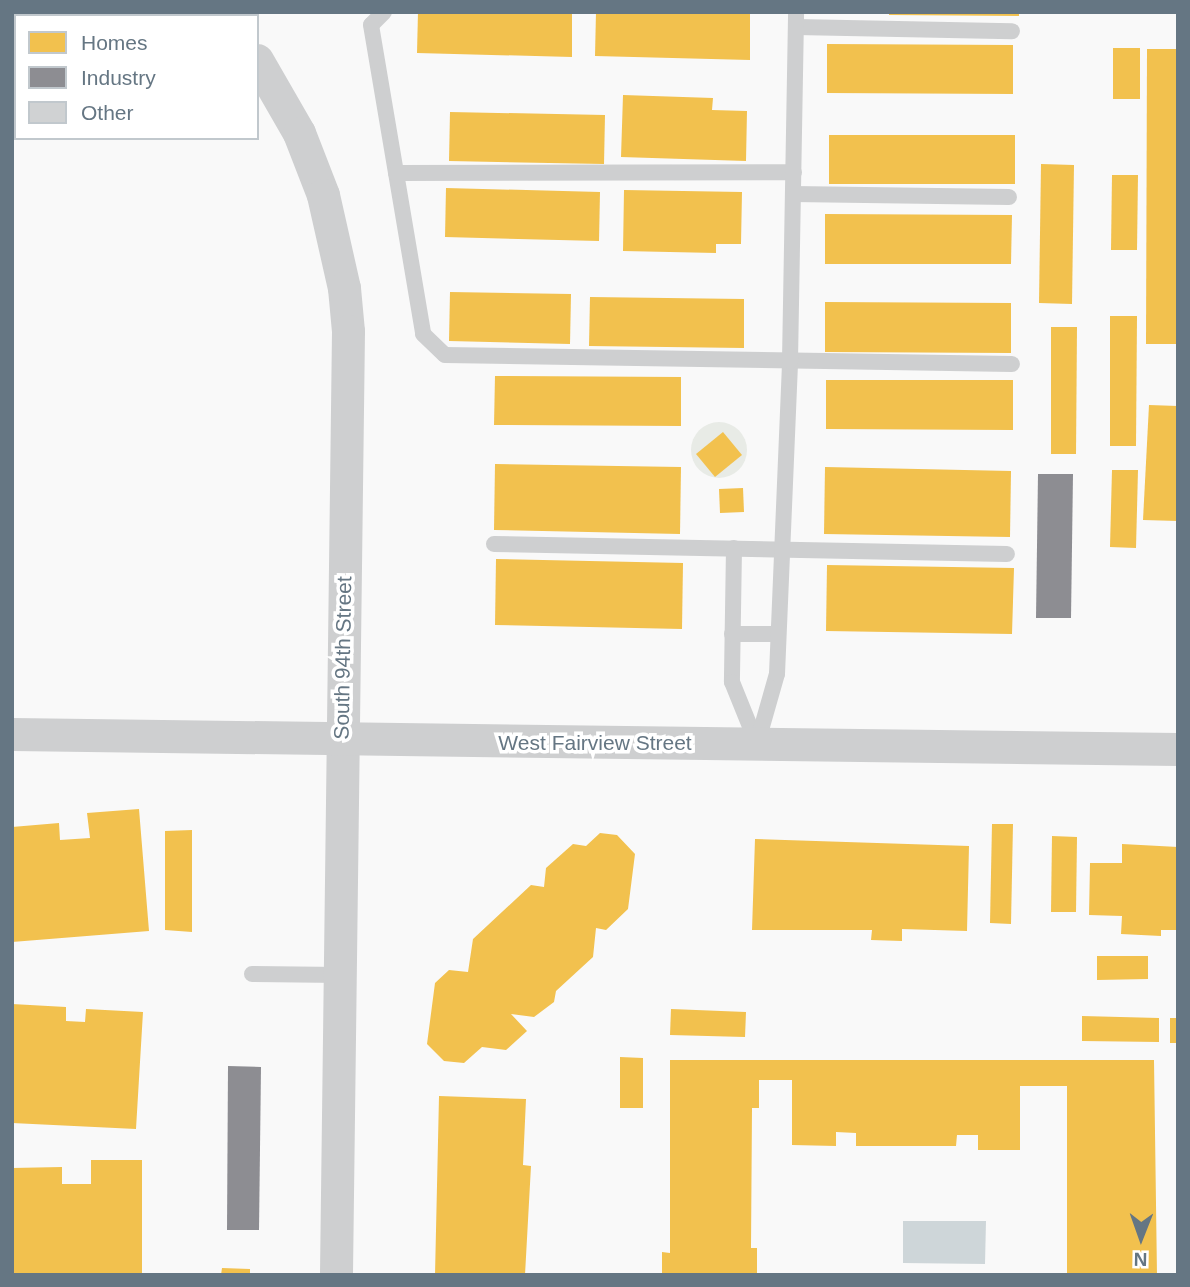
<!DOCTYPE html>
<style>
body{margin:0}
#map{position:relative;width:1190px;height:1287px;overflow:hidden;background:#f9f9f9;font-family:Arial,sans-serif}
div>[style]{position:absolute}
.green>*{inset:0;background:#e8ebe6}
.round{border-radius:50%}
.water>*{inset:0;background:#ced6d9}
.homes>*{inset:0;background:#f2c14e}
.industry>*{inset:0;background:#8d8d92}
.building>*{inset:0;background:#d0d2d3}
.lane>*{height:16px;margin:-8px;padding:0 8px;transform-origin:8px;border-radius:8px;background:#cecfd0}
.street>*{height:33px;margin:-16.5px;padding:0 16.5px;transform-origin:16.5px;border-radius:16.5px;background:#cecfd0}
span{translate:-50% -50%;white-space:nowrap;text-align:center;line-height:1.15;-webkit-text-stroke:7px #fff;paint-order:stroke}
.street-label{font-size:21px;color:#657683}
.frame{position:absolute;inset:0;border:14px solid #657683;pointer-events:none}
.legend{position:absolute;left:14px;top:14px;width:245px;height:126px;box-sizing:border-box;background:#fff;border:2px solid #c1c8cd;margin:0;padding:9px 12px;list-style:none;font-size:21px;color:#657683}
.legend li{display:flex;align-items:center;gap:14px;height:35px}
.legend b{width:35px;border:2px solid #c1c8cd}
.north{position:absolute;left:1106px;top:1203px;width:70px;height:70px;-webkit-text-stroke:5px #fff;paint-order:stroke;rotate:181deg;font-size:19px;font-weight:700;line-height:28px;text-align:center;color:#657683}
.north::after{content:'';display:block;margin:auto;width:24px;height:32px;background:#657683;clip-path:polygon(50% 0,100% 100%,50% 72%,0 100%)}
</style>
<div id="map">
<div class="green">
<i class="round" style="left:691px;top:422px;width:56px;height:56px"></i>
</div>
<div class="water">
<i style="clip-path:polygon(903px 1221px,986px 1221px,985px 1264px,903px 1263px)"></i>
</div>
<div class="homes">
<i style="clip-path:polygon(418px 12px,572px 12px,572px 57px,417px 53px)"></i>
<i style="clip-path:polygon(596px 12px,750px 12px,750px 60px,595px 56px)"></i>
<i style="clip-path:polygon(889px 12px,1019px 12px,1019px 16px,889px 15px)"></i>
<i style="clip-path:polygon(827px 44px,1013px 45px,1013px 94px,827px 93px)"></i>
<i style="clip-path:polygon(1113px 48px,1140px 48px,1140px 99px,1113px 99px)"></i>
<i style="clip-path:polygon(1147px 49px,1178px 49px,1178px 344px,1146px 344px)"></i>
<i style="clip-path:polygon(623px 95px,713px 98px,712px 110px,747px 111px,746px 161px,621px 157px)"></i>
<i style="clip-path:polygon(450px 112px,605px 115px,604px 164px,449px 161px)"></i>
<i style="clip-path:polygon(829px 135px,1015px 135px,1015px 184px,829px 184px)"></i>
<i style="clip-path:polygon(1041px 164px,1074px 165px,1072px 304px,1039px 303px)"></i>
<i style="clip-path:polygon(1112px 175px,1138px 175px,1137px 250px,1111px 250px)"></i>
<i style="clip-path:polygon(446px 188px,600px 192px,599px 241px,445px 237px)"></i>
<i style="clip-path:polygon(624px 190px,742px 192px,741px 244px,716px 244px,716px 253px,623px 251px)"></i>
<i style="clip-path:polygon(825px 214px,1012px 215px,1011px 264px,825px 264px)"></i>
<i style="clip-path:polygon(450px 292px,571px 294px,570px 344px,449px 341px)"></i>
<i style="clip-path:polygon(590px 297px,744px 299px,744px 348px,589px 346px)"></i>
<i style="clip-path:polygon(825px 302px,1011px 303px,1011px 353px,825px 352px)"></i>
<i style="clip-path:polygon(1110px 316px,1137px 316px,1136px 446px,1110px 446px)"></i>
<i style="clip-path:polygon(1051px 327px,1077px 327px,1076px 454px,1051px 454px)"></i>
<i style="clip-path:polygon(495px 376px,681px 377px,681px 426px,494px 425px)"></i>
<i style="clip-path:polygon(826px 380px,1013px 380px,1013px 430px,826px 429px)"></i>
<i style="clip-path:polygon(1149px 405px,1178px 406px,1178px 521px,1143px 520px)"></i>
<i style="clip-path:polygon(723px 432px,742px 455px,715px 477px,696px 454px)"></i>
<i style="clip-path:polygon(495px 464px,681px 467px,680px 534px,494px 530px)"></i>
<i style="clip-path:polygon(825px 467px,1011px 471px,1010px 537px,824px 534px)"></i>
<i style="clip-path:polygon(1112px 470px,1138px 470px,1136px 548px,1110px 547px)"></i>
<i style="clip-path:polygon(743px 488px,744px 512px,720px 513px,719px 489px)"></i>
<i style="clip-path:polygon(496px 559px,683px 563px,682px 629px,495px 625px)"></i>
<i style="clip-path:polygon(827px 565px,1014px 568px,1012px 634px,826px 631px)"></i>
<i style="clip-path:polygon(139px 809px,149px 931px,12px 942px,12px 827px,59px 823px,60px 840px,90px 838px,87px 813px)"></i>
<i style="clip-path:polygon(992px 824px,1013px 824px,1011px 924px,990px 923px)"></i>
<i style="clip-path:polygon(192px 830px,192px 932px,165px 930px,165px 831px)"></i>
<i style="clip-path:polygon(600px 833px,617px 835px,635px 854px,628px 909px,606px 930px,596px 928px,593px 957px,556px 991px,554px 1002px,534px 1017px,511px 1014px,527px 1031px,506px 1050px,482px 1047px,464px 1063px,444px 1061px,427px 1044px,435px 983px,449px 970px,468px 972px,473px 939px,531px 885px,544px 887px,546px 868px,573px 844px,586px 846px)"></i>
<i style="clip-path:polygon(1052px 836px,1077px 837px,1076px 912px,1051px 912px)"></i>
<i style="clip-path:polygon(755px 839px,969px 846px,967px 931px,902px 929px,902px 941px,871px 940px,872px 930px,752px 930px)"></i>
<i style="clip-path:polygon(1122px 844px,1178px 847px,1178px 930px,1161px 930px,1161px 936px,1121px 934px,1122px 916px,1089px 915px,1090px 863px,1122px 863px)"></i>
<i style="clip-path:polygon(1097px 956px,1148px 956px,1148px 979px,1097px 980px)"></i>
<i style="clip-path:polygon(12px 1004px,66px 1007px,66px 1021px,85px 1022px,86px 1009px,143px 1012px,136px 1129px,12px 1123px)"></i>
<i style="clip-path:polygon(671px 1009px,746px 1012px,745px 1037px,670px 1035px)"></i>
<i style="clip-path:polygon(1082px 1016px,1159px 1018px,1159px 1042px,1082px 1041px)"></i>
<i style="clip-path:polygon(1170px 1018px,1178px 1018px,1178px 1043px,1170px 1043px)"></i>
<i style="clip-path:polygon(620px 1057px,643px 1058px,643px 1108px,620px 1108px)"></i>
<i style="clip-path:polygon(670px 1060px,1154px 1060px,1157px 1275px,1067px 1275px,1067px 1086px,1020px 1086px,1020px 1150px,978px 1150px,978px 1135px,957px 1135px,956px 1146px,856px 1146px,856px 1133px,836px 1132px,836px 1146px,792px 1145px,792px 1080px,759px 1080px,759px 1108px,752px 1108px,751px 1248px,757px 1248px,757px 1275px,662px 1275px,662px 1252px,670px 1253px)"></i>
<i style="clip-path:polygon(439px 1096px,526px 1099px,523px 1165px,531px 1166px,525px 1275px,435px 1275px)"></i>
<i style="clip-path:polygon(91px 1160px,142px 1160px,142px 1275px,12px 1275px,12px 1168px,62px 1167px,62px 1184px,91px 1184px)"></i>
<i style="clip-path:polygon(222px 1268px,250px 1269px,250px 1275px,221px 1275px)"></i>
</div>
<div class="industry">
<i style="clip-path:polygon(1038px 474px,1073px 474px,1071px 618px,1036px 618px)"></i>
<i style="clip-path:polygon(228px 1066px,261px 1067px,259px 1230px,227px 1230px)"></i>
</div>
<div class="building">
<i style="clip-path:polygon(12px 32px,16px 32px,16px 108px,12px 108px)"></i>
</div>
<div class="lane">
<i style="left:384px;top:12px;width:18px;rotate:135deg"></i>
<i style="left:371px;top:25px;width:313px;rotate:80.4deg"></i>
<i style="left:423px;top:334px;width:30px;rotate:44deg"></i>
<i style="left:445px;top:355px;width:567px;rotate:0.91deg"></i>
<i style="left:796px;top:27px;width:216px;rotate:1.1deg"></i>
<i style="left:396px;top:173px;width:398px;rotate:-0.1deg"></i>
<i style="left:793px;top:194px;width:216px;rotate:0.8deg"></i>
<i style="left:494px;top:544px;width:513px;rotate:1.12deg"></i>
<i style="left:734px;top:548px;width:134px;rotate:90.9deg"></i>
<i style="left:732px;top:682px;width:67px;rotate:68deg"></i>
<i style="left:732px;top:634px;width:46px"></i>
<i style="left:757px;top:744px;width:73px;rotate:-74.1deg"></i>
<i style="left:777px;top:674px;width:313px;rotate:-87.6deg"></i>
<i style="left:790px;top:361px;width:349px;rotate:-89deg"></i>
<i style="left:252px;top:974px;width:89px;rotate:0.6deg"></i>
</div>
<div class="street">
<i style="left:222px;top:12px;width:5px;rotate:53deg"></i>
<i style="left:257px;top:60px;width:84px;rotate:60.1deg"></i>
<i style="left:299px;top:133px;width:66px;rotate:68.8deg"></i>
<i style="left:323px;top:195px;width:95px;rotate:77.3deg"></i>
<i style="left:344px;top:288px;width:43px;rotate:84.7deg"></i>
<i style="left:348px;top:331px;width:944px;rotate:90.73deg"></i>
<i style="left:12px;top:734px;width:1166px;rotate:0.74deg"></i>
</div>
<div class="street-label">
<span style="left:343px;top:658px;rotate:-89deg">South 94th Street</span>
<span style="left:595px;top:743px">West Fairview Street</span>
</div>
<div class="frame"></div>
<ul class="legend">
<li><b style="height:19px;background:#f2c14e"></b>Homes</li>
<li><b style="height:19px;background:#8d8d92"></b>Industry</li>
<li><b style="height:19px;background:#d0d2d3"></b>Other</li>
</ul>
<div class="north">N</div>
</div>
